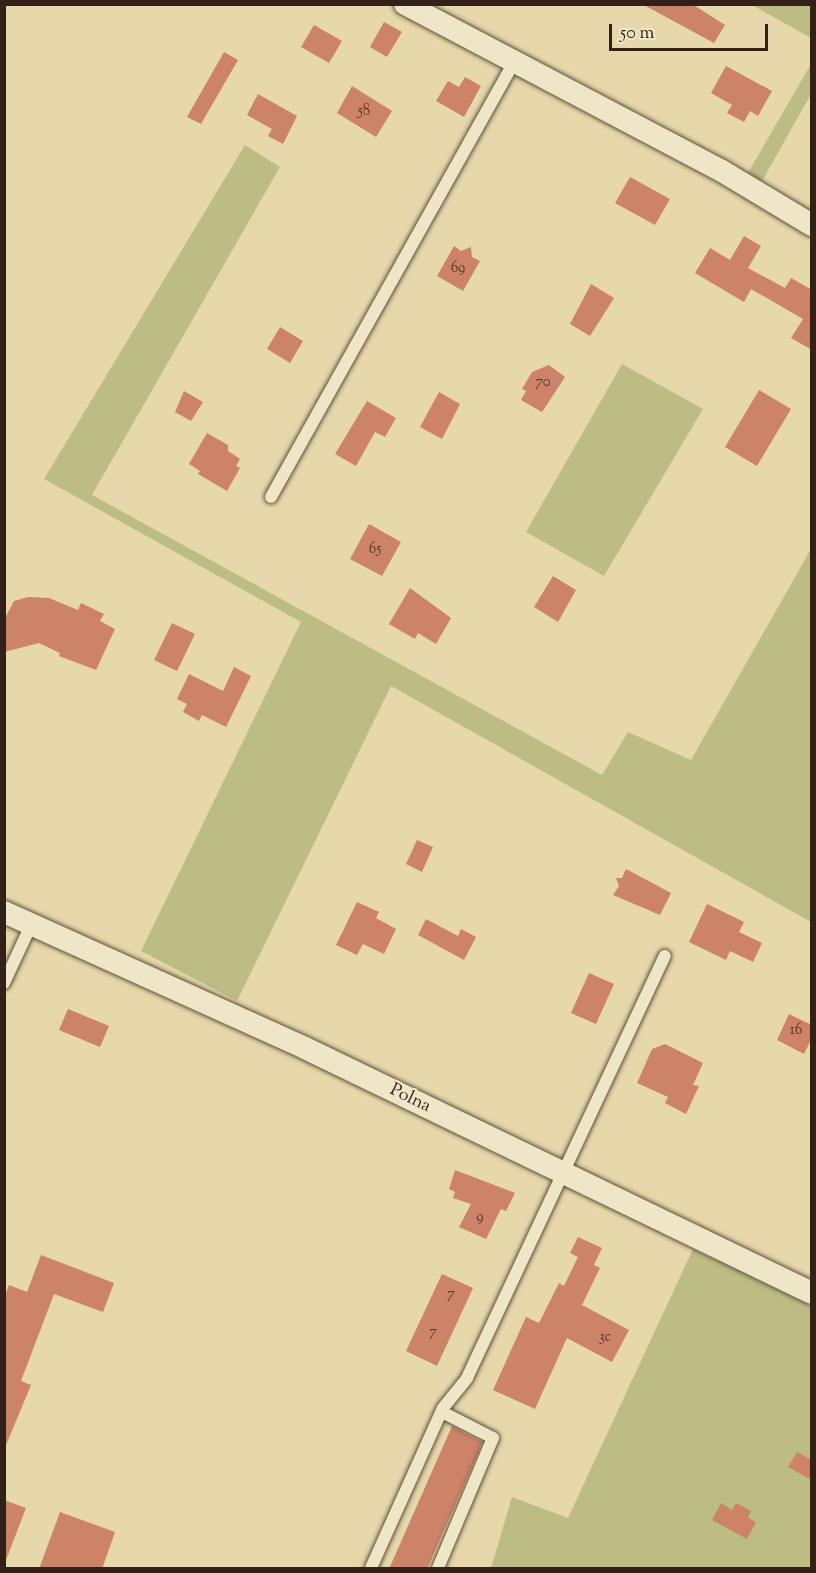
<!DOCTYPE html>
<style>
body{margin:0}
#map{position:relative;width:816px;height:1573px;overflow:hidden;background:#e6d8ab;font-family:"Sorts Mill Goudy",serif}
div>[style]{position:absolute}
.green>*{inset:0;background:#bbbd85}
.building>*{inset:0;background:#cc8368}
.roads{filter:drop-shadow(0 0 2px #604e3b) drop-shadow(0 0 2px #604e3b)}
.lane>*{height:12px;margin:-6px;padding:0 6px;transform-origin:6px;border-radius:6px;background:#efe6c8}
.street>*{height:22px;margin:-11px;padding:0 11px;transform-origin:11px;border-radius:11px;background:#efe6c8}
span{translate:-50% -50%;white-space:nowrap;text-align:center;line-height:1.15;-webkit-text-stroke:4.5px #efe6c8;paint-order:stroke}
.number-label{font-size:15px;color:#59392a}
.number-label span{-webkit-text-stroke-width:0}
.street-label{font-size:18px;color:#332016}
.frame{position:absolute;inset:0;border:6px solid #332016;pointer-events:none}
.scale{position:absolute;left:609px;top:24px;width:159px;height:27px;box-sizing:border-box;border:3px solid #332016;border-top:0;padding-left:8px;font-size:18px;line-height:21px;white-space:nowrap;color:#332016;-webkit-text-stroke:4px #efe6c8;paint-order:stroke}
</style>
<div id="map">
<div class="green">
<i style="clip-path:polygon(752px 5px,811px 5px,811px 38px)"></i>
<i style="clip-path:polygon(811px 64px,811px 94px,762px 181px,748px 173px)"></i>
<i style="clip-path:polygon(245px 145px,280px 167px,92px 495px,602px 775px,628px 732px,691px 760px,811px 549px,811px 922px,391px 686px,237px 1001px,141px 951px,301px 622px,44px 479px)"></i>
<i style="clip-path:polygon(622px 364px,703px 409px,604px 576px,526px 532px)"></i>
<i style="clip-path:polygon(693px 1249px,811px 1306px,811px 1568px,491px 1568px,512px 1497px,568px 1518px)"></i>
</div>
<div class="building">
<i style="clip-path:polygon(642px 4px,692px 4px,725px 25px,714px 43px)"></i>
<i style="clip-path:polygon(384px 22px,402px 32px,387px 57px,370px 47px)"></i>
<i style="clip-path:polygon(314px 25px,342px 41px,329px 63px,301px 47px)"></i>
<i style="clip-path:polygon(224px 52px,238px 60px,201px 124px,187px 117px)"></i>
<i style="clip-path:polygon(726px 66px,772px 91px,758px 116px,750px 111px,744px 122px,727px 113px,732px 105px,711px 93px)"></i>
<i style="clip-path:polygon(465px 77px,481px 86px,464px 117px,436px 101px,448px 81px,459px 87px)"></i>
<i style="clip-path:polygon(352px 86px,392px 111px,376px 137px,337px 113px)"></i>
<i style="clip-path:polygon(258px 94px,297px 116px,283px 144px,268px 136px,272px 129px,247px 115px)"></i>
<i style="clip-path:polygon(630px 177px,670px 199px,655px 225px,615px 203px)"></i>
<i style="clip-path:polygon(744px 236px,761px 246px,748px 268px,785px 288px,791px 278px,812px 290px,812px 350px,791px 338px,803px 319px,751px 289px,744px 302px,695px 273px,710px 248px,730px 260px)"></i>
<i style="clip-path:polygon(454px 246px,461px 251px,471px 247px,472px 257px,480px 261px,463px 291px,437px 276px)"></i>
<i style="clip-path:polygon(591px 284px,614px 298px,590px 336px,570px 324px)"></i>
<i style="clip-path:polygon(280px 327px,303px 341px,290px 363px,267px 349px)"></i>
<i style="clip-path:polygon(549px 365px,565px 377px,542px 412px,521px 400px,526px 391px,522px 389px,532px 372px)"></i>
<i style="clip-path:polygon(759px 390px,791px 409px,757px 466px,725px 447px)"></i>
<i style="clip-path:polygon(184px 391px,203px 402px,191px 421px,175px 412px)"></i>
<i style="clip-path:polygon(439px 392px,460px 404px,442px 439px,420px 427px)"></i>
<i style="clip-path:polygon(367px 401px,396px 418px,385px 437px,375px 432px,356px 466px,335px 454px)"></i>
<i style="clip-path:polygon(207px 433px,228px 445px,228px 451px,240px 459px,236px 466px,240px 468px,227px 491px,198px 474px,200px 471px,189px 464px)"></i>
<i style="clip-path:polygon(369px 524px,401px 542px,382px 576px,350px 559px)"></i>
<i style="clip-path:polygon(553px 576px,576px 590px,558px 622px,534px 607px)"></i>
<i style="clip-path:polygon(410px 588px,451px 618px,436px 644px,418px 633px,415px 639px,389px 624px)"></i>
<i style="clip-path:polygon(28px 597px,49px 598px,78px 610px,81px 603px,104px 614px,100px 621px,115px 629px,96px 670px,59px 656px,60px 653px,39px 643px,4px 652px,4px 620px,14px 601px)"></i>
<i style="clip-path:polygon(172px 623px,195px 634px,177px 671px,154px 660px)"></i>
<i style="clip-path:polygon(234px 667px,251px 676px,226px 727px,202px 715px,199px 721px,183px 712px,187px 704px,177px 699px,189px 674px,223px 691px)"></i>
<i style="clip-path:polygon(417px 840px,433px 847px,422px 872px,406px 864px)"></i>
<i style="clip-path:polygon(626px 869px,671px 893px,660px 915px,613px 895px,619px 886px,616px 878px,622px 878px)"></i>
<i style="clip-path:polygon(357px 902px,379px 912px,376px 918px,396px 929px,384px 954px,363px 944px,357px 955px,336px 945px)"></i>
<i style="clip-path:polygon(707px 904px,744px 922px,739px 932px,762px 943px,753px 962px,730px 951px,726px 960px,689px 942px)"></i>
<i style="clip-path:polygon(426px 919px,458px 936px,461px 929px,476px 937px,464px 960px,418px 935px)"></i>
<i style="clip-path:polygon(589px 973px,614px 984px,596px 1024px,571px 1013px)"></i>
<i style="clip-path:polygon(68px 1009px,109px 1026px,100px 1047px,59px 1030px)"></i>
<i style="clip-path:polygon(789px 1014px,812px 1025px,812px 1038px,804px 1054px,777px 1040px)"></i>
<i style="clip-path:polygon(665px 1044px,703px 1063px,693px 1085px,699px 1086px,686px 1114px,665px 1103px,668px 1097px,637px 1083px,652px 1049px)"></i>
<i style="clip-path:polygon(455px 1170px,515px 1193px,506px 1211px,501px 1209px,486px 1239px,459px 1227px,471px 1204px,453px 1198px,455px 1192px,449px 1189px)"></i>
<i style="clip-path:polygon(578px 1237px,602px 1248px,594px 1265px,600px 1268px,582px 1305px,629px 1330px,612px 1362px,567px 1338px,535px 1409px,493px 1390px,526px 1317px,539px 1323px,559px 1283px,564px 1286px,578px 1257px,570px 1253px)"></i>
<i style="clip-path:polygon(41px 1255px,114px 1283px,103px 1312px,54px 1294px,21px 1381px,31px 1385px,4px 1450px,4px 1298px,9px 1285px,27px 1292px)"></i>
<i style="clip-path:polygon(442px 1274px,473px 1288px,437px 1366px,406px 1351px)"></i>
<i style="clip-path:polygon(452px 1426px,482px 1442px,478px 1453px,427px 1569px,389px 1569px)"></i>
<i style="clip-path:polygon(797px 1452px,812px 1460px,812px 1480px,788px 1467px)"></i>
<i style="clip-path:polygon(4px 1500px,26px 1508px,6px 1560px,4px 1559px)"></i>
<i style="clip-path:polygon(721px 1503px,732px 1510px,736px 1503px,751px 1511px,748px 1518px,756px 1522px,747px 1539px,712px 1520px)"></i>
<i style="clip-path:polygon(60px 1512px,115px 1532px,102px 1569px,39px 1569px)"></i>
</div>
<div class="roads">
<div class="lane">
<i style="left:271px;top:497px;width:498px;rotate:-60.8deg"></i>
<i style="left:4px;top:983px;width:64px;rotate:-65deg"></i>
<i style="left:371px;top:1568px;width:175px;rotate:-65.8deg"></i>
<i style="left:443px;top:1408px;width:38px;rotate:-51deg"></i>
<i style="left:467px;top:1378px;width:466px;rotate:-64.9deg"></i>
<i style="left:438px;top:1568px;width:141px;rotate:-67.1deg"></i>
<i style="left:493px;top:1438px;width:57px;rotate:-153deg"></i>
</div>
<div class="street">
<i style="left:405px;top:4px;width:358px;rotate:27.8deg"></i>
<i style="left:722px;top:171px;width:105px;rotate:31deg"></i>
<i style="left:4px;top:912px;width:330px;rotate:24.3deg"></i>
<i style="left:305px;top:1048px;width:563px;rotate:25.79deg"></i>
</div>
</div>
<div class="number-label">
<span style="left:364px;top:112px">58</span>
<span style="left:458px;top:269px">69</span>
<span style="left:543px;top:383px">70</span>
<span style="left:375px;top:550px">65</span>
<span style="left:796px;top:1031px">16</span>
<span style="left:480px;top:1218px">9</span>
<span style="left:451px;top:1295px">7</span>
<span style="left:433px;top:1333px">7</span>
<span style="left:605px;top:1338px">3c</span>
</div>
<div class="street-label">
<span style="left:410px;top:1099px;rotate:26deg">Polna</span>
</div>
<div class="frame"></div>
<div class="scale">50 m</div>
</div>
